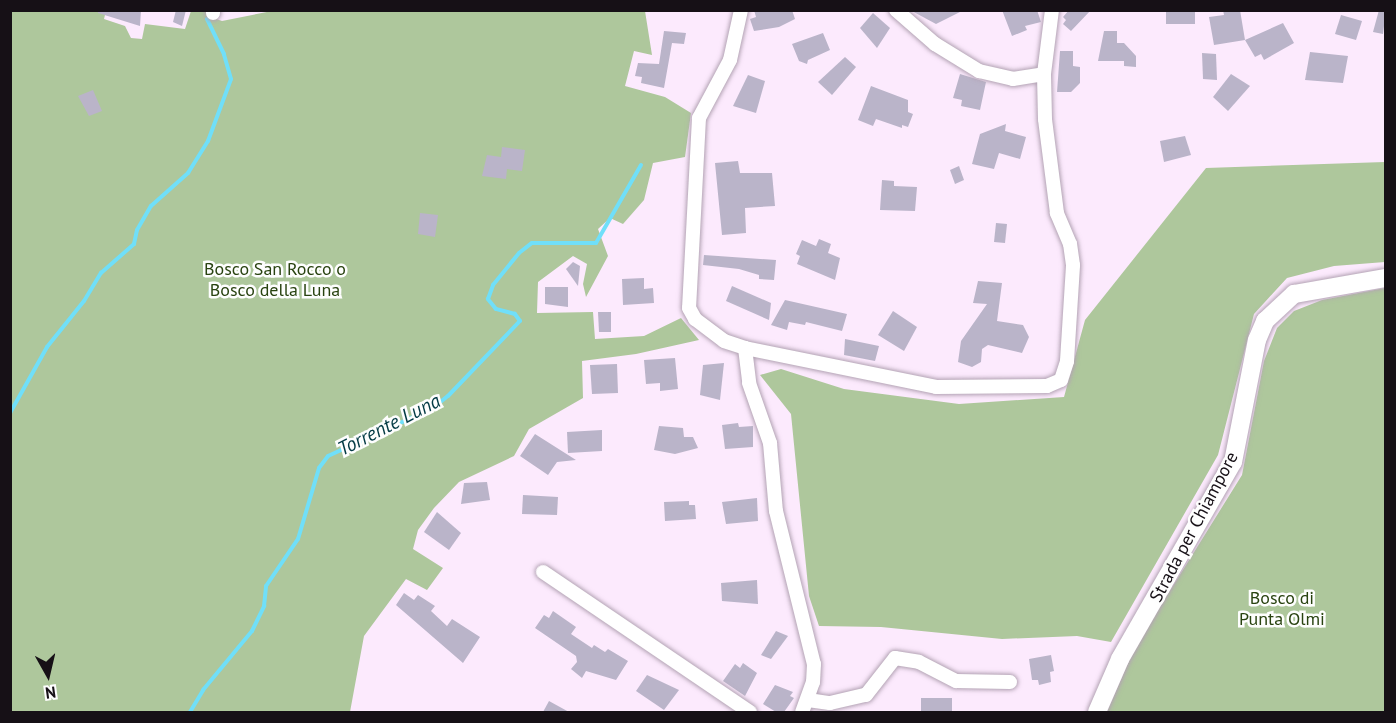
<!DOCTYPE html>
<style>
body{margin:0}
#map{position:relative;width:1396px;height:723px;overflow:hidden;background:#fceafd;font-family:"PT Sans",sans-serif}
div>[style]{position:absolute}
.green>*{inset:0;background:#aec79c}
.stream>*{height:4px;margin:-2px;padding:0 2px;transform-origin:2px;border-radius:2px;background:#70dff9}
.building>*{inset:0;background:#bab4c9}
.roads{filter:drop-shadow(0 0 2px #b3a3b4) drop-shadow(0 0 2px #b3a3b4)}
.minor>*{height:14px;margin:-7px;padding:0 7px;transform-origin:7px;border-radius:7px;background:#fff}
.tertiary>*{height:18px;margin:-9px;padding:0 9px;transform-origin:9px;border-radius:9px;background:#fff}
span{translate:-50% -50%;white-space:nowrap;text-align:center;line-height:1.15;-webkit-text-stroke:5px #fefefe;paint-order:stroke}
.park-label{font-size:18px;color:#294310}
.street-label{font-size:18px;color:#161016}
.water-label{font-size:20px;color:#033a44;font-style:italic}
.frame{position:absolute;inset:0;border:12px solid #161016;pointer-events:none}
.north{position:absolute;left:18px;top:645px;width:60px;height:60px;-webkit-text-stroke:4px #fefefe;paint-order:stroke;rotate:172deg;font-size:16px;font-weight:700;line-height:24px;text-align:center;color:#161016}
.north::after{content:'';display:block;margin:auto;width:21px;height:27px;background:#161016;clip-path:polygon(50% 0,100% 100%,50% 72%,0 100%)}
</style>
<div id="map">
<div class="green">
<i style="clip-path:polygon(277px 10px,645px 11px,652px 55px,634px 51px,625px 86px,665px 97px,691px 113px,685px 157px,653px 163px,644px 200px,623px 224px,610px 218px,598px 229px,608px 256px,586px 297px,583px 284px,587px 264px,573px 256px,538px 282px,537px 313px,593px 312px,595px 339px,644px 336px,681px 318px,699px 340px,636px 354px,582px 361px,583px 398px,529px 429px,514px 456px,459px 482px,434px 508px,418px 530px,413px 549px,443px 568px,427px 590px,406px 579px,364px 636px,350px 712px,11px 712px,10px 11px,106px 11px,104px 19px,125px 26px,131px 38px,142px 39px,145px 24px,185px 29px,191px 11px,207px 11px,208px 16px,222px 21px)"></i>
<i style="clip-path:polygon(1385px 162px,1385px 262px,1334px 266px,1287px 278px,1254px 314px,1218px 455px,1111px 642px,1077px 636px,1002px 639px,881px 627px,819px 626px,809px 596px,791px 414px,760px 375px,781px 369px,844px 389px,959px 404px,1064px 397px,1085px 320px,1206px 168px)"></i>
<i style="clip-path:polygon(1385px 288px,1385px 712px,1107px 712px,1135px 647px,1242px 475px,1264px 361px,1277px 328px,1294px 311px,1322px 300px)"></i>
</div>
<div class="stream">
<i style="left:10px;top:413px;width:76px;rotate:-60.7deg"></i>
<i style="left:47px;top:347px;width:59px;rotate:-51.2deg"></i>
<i style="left:84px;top:301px;width:33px;rotate:-59deg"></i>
<i style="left:101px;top:273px;width:44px;rotate:-41.3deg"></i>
<i style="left:134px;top:244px;width:14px;rotate:-78deg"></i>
<i style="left:137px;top:230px;width:28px;rotate:-60deg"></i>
<i style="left:151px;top:206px;width:50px;rotate:-41.7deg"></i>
<i style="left:188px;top:173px;width:38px;rotate:-58deg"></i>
<i style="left:208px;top:141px;width:66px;rotate:-69.6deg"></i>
<i style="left:231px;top:79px;width:26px;rotate:-106deg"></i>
<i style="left:224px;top:54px;width:39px;rotate:-116deg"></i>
<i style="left:190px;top:712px;width:26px;rotate:-59deg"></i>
<i style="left:203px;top:690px;width:77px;rotate:-50.3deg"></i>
<i style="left:252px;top:631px;width:28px;rotate:-64deg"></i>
<i style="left:264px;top:606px;width:20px;rotate:-84deg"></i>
<i style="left:266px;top:586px;width:57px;rotate:-55.8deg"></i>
<i style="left:298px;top:539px;width:74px;rotate:-73.5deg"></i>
<i style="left:319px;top:468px;width:15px;rotate:-53deg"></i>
<i style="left:328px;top:456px;width:115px;rotate:-24.6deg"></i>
<i style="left:433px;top:408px;width:19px;rotate:-39deg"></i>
<i style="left:448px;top:396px;width:104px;rotate:-46.2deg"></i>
<i style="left:520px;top:321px;width:9px;rotate:-126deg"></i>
<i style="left:515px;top:314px;width:20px;rotate:-165deg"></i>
<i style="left:496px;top:309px;width:13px;rotate:-129deg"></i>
<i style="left:488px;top:299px;width:15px;rotate:-70deg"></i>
<i style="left:493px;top:285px;width:41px;rotate:-50.9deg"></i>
<i style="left:519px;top:253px;width:16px;rotate:-38deg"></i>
<i style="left:532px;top:243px;width:64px"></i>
<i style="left:596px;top:243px;width:90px;rotate:-60deg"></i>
</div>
<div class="building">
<i style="clip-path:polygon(98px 10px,141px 10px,140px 26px,98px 13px)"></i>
<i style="clip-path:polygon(176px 10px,186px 10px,182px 26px,173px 22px)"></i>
<i style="clip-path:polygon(754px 10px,792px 10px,795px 19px,779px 27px,754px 31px,750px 19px,756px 17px)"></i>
<i style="clip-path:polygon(910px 10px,961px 10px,962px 11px,936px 24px)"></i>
<i style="clip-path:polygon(1002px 10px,1037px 10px,1041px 22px,1025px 26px,1027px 30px,1012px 36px)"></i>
<i style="clip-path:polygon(1069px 10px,1091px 10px,1071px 31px,1063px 24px,1066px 20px,1063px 17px)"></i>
<i style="clip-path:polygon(1166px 10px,1195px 10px,1195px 24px,1166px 24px)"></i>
<i style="clip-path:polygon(1223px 10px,1240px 10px,1245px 40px,1283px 23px,1294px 43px,1264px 60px,1261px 54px,1255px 57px,1245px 40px,1214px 45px,1209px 17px,1224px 15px)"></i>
<i style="clip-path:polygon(1379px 10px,1386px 10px,1383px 34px,1373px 32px)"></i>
<i style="clip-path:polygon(873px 13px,890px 28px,877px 48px,860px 28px)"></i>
<i style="clip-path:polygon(1341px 15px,1362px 21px,1356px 40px,1335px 34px)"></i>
<i style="clip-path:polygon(664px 31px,686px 33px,684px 44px,672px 43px,664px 88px,641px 83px,642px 77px,635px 76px,638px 63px,659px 64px)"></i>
<i style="clip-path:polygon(1104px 31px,1117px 31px,1117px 43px,1124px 43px,1136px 56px,1136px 67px,1124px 66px,1124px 61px,1098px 61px)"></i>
<i style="clip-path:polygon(823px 33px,830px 50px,808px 60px,807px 64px,799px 61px,792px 44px)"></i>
<i style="clip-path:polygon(1060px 51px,1073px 51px,1073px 66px,1080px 67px,1080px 83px,1071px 92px,1057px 92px)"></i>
<i style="clip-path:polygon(1310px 52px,1348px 56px,1343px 83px,1305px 80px)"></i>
<i style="clip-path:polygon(1202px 53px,1216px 54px,1217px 80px,1203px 79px)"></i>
<i style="clip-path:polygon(845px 57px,856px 67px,832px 95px,818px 82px)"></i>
<i style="clip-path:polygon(960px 74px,986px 82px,980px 110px,961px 106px,962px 100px,953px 98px)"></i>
<i style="clip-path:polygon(1231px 74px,1250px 86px,1228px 111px,1213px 97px)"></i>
<i style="clip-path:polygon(748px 75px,765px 81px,756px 113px,733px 106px)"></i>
<i style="clip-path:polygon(871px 86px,908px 100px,908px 112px,913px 114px,908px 127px,902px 125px,902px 128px,876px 119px,873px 126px,858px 120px)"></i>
<i style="clip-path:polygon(93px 90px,102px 111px,89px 116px,78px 96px)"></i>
<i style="clip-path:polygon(1006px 124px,1005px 131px,1026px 137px,1020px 159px,999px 153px,994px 169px,972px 164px,980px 134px)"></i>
<i style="clip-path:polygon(1185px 136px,1191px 155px,1164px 162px,1160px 141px)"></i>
<i style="clip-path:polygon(502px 147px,525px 150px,522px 171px,507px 169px,506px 179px,482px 176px,487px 155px,501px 157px)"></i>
<i style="clip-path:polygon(738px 161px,740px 173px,772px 173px,775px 206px,745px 208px,746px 233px,722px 235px,715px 163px)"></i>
<i style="clip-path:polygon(959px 166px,964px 180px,955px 184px,950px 170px)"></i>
<i style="clip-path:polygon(882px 180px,894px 181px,894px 186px,917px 187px,915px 211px,880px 210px)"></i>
<i style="clip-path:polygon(420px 213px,438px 215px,435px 237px,418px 234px)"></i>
<i style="clip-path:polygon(996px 223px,1007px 224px,1005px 243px,994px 242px)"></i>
<i style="clip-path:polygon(819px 239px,831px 244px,828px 253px,840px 258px,835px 280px,797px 264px,800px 256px,796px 254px,802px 240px,816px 246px)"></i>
<i style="clip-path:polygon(704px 255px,776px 260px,774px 280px,759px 279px,759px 275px,739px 269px,703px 265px)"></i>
<i style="clip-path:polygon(573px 262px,580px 266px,578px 286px,566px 269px)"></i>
<i style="clip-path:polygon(644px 278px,644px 289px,653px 288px,654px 303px,623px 305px,622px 279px)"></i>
<i style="clip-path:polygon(978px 281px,1002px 283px,997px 321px,1023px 325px,1029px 337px,1022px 353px,988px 345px,982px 349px,981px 362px,972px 367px,958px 362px,961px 341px,987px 304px,973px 303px)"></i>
<i style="clip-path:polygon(732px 286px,771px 303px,769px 320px,726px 301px)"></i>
<i style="clip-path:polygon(545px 287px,568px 287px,568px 307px,545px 304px)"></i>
<i style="clip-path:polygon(785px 300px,847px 314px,842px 331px,806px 322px,805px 325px,789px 322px,787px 330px,771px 325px)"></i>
<i style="clip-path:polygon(893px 311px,917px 327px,904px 351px,878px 335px)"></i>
<i style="clip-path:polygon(598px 312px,611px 312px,611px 332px,599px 332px)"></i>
<i style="clip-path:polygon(845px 339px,879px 346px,875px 361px,844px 355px)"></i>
<i style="clip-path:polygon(675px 358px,678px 389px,660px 391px,660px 383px,646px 384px,644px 360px)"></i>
<i style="clip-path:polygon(724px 363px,720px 400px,700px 395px,703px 365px)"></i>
<i style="clip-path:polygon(617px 364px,618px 393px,592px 394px,590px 365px)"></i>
<i style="clip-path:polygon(738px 423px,739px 427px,753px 426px,753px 447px,725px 449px,722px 425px)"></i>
<i style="clip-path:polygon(659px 426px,683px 428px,684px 437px,693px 437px,698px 448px,675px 454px,654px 450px)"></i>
<i style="clip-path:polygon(602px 430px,602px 451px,568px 453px,567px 432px)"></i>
<i style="clip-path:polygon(535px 434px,576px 460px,557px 462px,548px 475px,520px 456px)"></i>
<i style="clip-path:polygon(487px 482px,490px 500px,461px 504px,464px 483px)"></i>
<i style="clip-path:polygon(523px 495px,558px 497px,557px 515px,522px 514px)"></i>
<i style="clip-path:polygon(757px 498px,758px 521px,726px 524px,722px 502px)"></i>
<i style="clip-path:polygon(689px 501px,689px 505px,695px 505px,696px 519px,665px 521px,664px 502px)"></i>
<i style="clip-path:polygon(437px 512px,461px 533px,449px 550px,424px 532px)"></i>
<i style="clip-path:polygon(757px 580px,758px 604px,722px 601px,721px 583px)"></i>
<i style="clip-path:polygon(404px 593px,414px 600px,418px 595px,435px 606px,431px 611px,447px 626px,452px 619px,480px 637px,463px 663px,396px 605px)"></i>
<i style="clip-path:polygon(553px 611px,576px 627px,571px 634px,592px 648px,594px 645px,605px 652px,608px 649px,628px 661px,616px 680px,586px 671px,582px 678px,571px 669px,577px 662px,576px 656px,535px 628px,544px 615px,549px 618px)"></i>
<i style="clip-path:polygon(776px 631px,788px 636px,771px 659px,761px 655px)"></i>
<i style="clip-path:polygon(1051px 655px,1054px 671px,1050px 672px,1051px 682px,1039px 685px,1038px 680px,1032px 680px,1029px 659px)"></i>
<i style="clip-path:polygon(743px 663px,757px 673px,745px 696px,723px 681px,735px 664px,740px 668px)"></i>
<i style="clip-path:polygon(647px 675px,679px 690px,664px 710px,636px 691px)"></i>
<i style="clip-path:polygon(775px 685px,793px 692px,790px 696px,794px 698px,784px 712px,776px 712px,763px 704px)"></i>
<i style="clip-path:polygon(921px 698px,952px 698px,952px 712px,921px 712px)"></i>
<i style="clip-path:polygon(549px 701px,569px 712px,543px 712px)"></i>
</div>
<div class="roads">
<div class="minor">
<i style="left:741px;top:10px;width:51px;rotate:102.4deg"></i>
<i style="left:730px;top:60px;width:66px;rotate:118.1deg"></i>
<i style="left:699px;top:118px;width:190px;rotate:93deg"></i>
<i style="left:689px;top:308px;width:13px;rotate:61deg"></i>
<i style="left:695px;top:319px;width:36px;rotate:37deg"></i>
<i style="left:724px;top:341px;width:22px;rotate:18deg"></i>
<i style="left:745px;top:348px;width:35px;rotate:83deg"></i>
<i style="left:749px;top:383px;width:64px;rotate:70.7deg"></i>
<i style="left:770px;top:443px;width:68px;rotate:85deg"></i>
<i style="left:776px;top:511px;width:158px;rotate:76.1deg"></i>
<i style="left:814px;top:664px;width:18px;rotate:93deg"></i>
<i style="left:813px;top:682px;width:32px;rotate:110deg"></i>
<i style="left:896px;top:10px;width:52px;rotate:41.1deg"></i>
<i style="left:935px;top:44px;width:52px;rotate:31.5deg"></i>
<i style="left:979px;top:71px;width:35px;rotate:13deg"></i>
<i style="left:1013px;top:79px;width:31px;rotate:-9deg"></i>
<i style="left:213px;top:13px;width:3px;rotate:-90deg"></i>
<i style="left:745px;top:348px;width:195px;rotate:11.5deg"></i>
<i style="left:936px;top:387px;width:111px;rotate:-0.5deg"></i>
<i style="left:1047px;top:386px;width:15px;rotate:-23deg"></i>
<i style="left:1061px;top:380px;width:20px;rotate:-72deg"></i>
<i style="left:1067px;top:361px;width:96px;rotate:-86.4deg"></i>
<i style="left:1073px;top:265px;width:21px;rotate:-98deg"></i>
<i style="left:1070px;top:244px;width:34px;rotate:-113deg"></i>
<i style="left:1057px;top:213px;width:95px;rotate:-97.3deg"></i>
<i style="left:1045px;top:119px;width:45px;rotate:-91.3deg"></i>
<i style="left:1044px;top:74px;width:64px;rotate:-82.9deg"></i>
<i style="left:543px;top:572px;width:250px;rotate:34.1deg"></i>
<i style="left:808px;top:700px;width:22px;rotate:8deg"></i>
<i style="left:830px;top:703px;width:37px;rotate:-13deg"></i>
<i style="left:866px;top:695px;width:47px;rotate:-51.9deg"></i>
<i style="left:895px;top:658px;width:24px;rotate:9deg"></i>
<i style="left:919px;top:662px;width:42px;rotate:27.2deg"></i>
<i style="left:956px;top:681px;width:54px;rotate:1.1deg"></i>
</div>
<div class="tertiary">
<i style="left:1097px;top:712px;width:58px;rotate:-66.5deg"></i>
<i style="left:1120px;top:659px;width:227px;rotate:-60.2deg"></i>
<i style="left:1233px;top:462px;width:124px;rotate:-78.9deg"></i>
<i style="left:1257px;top:340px;width:21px;rotate:-67deg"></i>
<i style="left:1265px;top:321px;width:40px;rotate:-43deg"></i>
<i style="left:1294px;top:294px;width:93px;rotate:-9.9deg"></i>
</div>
</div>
<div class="park-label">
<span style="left:275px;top:280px">Bosco San Rocco o<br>Bosco della Luna</span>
<span style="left:1282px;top:609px">Bosco di<br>Punta Olmi</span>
</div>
<div class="street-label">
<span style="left:1194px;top:527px;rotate:-62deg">Strada per Chiampore</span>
</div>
<div class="water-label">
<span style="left:389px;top:425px;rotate:-27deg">Torrente Luna</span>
</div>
<div class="frame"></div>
<div class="north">N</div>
</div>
